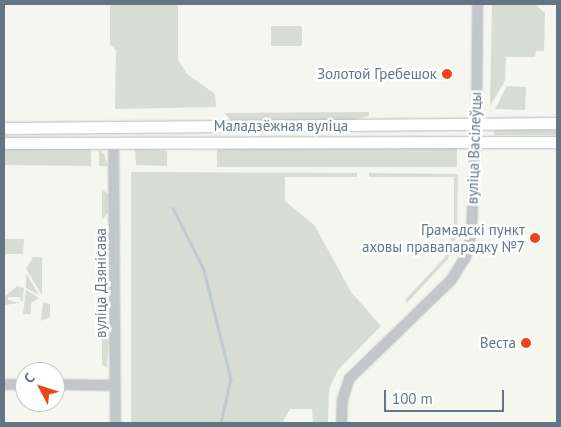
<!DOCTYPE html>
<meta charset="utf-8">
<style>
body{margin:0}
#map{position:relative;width:561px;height:427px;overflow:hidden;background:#f6f6f1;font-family:"PT Sans",sans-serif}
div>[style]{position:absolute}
.green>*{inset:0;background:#d7ddd2}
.stream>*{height:2.5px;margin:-1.25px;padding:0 1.25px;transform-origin:1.25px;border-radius:1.25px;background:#becacf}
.roads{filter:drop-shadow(0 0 1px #b6babe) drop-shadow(0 0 1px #b6babe)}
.minor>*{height:9px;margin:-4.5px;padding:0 4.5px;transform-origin:4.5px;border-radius:4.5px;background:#c3c7ca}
.major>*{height:11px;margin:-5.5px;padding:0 5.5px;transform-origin:5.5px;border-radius:5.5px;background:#fff}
.dots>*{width:14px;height:14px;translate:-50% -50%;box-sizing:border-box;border:2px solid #fff;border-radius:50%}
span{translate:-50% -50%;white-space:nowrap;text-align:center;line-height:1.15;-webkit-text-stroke:5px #fff;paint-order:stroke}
.poi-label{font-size:15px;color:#627685}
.right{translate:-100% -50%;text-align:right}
.street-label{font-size:15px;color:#627685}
.frame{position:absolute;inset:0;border:5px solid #627685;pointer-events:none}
.north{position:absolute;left:15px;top:362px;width:50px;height:50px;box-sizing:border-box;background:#fff;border:1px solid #c0c8ce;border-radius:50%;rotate:310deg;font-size:14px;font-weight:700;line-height:20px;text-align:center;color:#627685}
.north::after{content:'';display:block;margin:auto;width:18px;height:22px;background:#ee4419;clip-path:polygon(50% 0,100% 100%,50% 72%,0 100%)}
.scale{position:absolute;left:384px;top:390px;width:120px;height:22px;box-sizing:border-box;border:2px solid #627685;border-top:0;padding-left:6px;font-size:15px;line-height:18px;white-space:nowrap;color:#627685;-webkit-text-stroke:4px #fff;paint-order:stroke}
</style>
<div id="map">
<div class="green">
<i style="clip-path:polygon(110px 4px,178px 4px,178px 60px,187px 74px,215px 94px,216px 107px,115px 109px,116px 50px,110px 44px)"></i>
<i style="clip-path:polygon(492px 4px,535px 4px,545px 13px,544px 51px,536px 51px,535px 57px,506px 57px,505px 81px,490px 106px)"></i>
<i style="clip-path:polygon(271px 26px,302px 26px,302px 46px,271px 46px)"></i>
<i style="clip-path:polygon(507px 86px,526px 87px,525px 110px,495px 109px)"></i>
<i style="clip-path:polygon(369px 112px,369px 116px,347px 121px,232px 121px,224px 113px)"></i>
<i style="clip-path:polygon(494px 129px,557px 130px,557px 135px,494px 135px)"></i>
<i style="clip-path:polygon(4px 147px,91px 148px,91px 166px,4px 165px)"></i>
<i style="clip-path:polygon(242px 147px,454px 148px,457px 148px,457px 167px,217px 167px,217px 150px)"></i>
<i style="clip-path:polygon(135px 148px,167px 151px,167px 166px,136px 165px)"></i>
<i style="clip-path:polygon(99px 150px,104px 154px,108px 166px,99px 166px)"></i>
<i style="clip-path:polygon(131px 172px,357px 173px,357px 177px,285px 177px,285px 201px,315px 226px,351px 292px,381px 326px,338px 370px,329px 389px,328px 423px,313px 423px,312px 409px,290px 409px,282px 423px,131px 423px)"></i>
<i style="clip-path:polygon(369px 173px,458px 174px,457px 234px,448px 259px,407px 303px,405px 300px,445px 257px,454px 233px,454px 177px,369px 177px)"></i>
<i style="clip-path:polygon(102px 189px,108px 194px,108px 213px,102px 220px)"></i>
<i style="clip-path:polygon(101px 226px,109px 232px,109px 313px,102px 322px)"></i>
<i style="clip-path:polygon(4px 239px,24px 239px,23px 254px,4px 254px)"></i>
<i style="clip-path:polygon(33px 257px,42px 257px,42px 295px,26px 269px)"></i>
<i style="clip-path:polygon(26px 273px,39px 295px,26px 288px)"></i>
<i style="clip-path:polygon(17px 286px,24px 288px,23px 299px,22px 302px,19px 297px,8px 297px,8px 300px,20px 303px,4px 305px,4px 297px)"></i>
<i style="clip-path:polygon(26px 290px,39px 298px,31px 303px,31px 314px,23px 314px)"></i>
<i style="clip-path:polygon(43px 302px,50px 304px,50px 317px,41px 321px)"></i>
<i style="clip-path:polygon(102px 330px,109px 335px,107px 368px,102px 364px)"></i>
</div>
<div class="stream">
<i style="left:173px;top:208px;width:69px;rotate:63.4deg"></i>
<i style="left:204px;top:270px;width:112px;rotate:76.1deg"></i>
<i style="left:231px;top:379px;width:45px;rotate:102.8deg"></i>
</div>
<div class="roads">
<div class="minor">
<i style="left:476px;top:124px;width:120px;rotate:-89.5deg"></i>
<i style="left:113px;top:143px;width:280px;rotate:89.6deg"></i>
<i style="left:4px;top:384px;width:21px"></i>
<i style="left:55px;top:384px;width:60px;rotate:1deg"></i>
<i style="left:341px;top:423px;width:24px;rotate:-88deg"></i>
<i style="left:342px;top:399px;width:22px;rotate:-72deg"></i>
<i style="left:349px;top:378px;width:142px;rotate:-44.1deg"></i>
<i style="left:451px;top:279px;width:26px;rotate:-58deg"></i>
<i style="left:465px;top:257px;width:27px;rotate:-77deg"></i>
<i style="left:471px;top:231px;width:89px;rotate:-87.4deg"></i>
</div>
<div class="major">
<i style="left:4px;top:128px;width:553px;rotate:-0.52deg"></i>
<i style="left:4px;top:143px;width:553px;rotate:-0.1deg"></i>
</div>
</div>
<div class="dots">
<i style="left:447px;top:74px;background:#ee4419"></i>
<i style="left:535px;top:238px;background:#ee4419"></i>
<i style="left:526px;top:343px;background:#ee4419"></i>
</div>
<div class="poi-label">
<span class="right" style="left:437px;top:74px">Золотой Гребешок</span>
<span class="right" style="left:525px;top:238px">Грамадскі пункт<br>аховы правапарадку №7</span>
<span class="right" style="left:516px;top:343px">Веста</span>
</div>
<div class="street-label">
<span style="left:281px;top:126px">Маладзёжная вуліца</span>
<span style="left:474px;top:148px;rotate:-88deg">вуліца Васілеўцы</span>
<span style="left:101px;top:283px;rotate:-90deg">вуліца Дзянісава</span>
</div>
<div class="frame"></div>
<div class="north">С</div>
<div class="scale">100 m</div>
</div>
